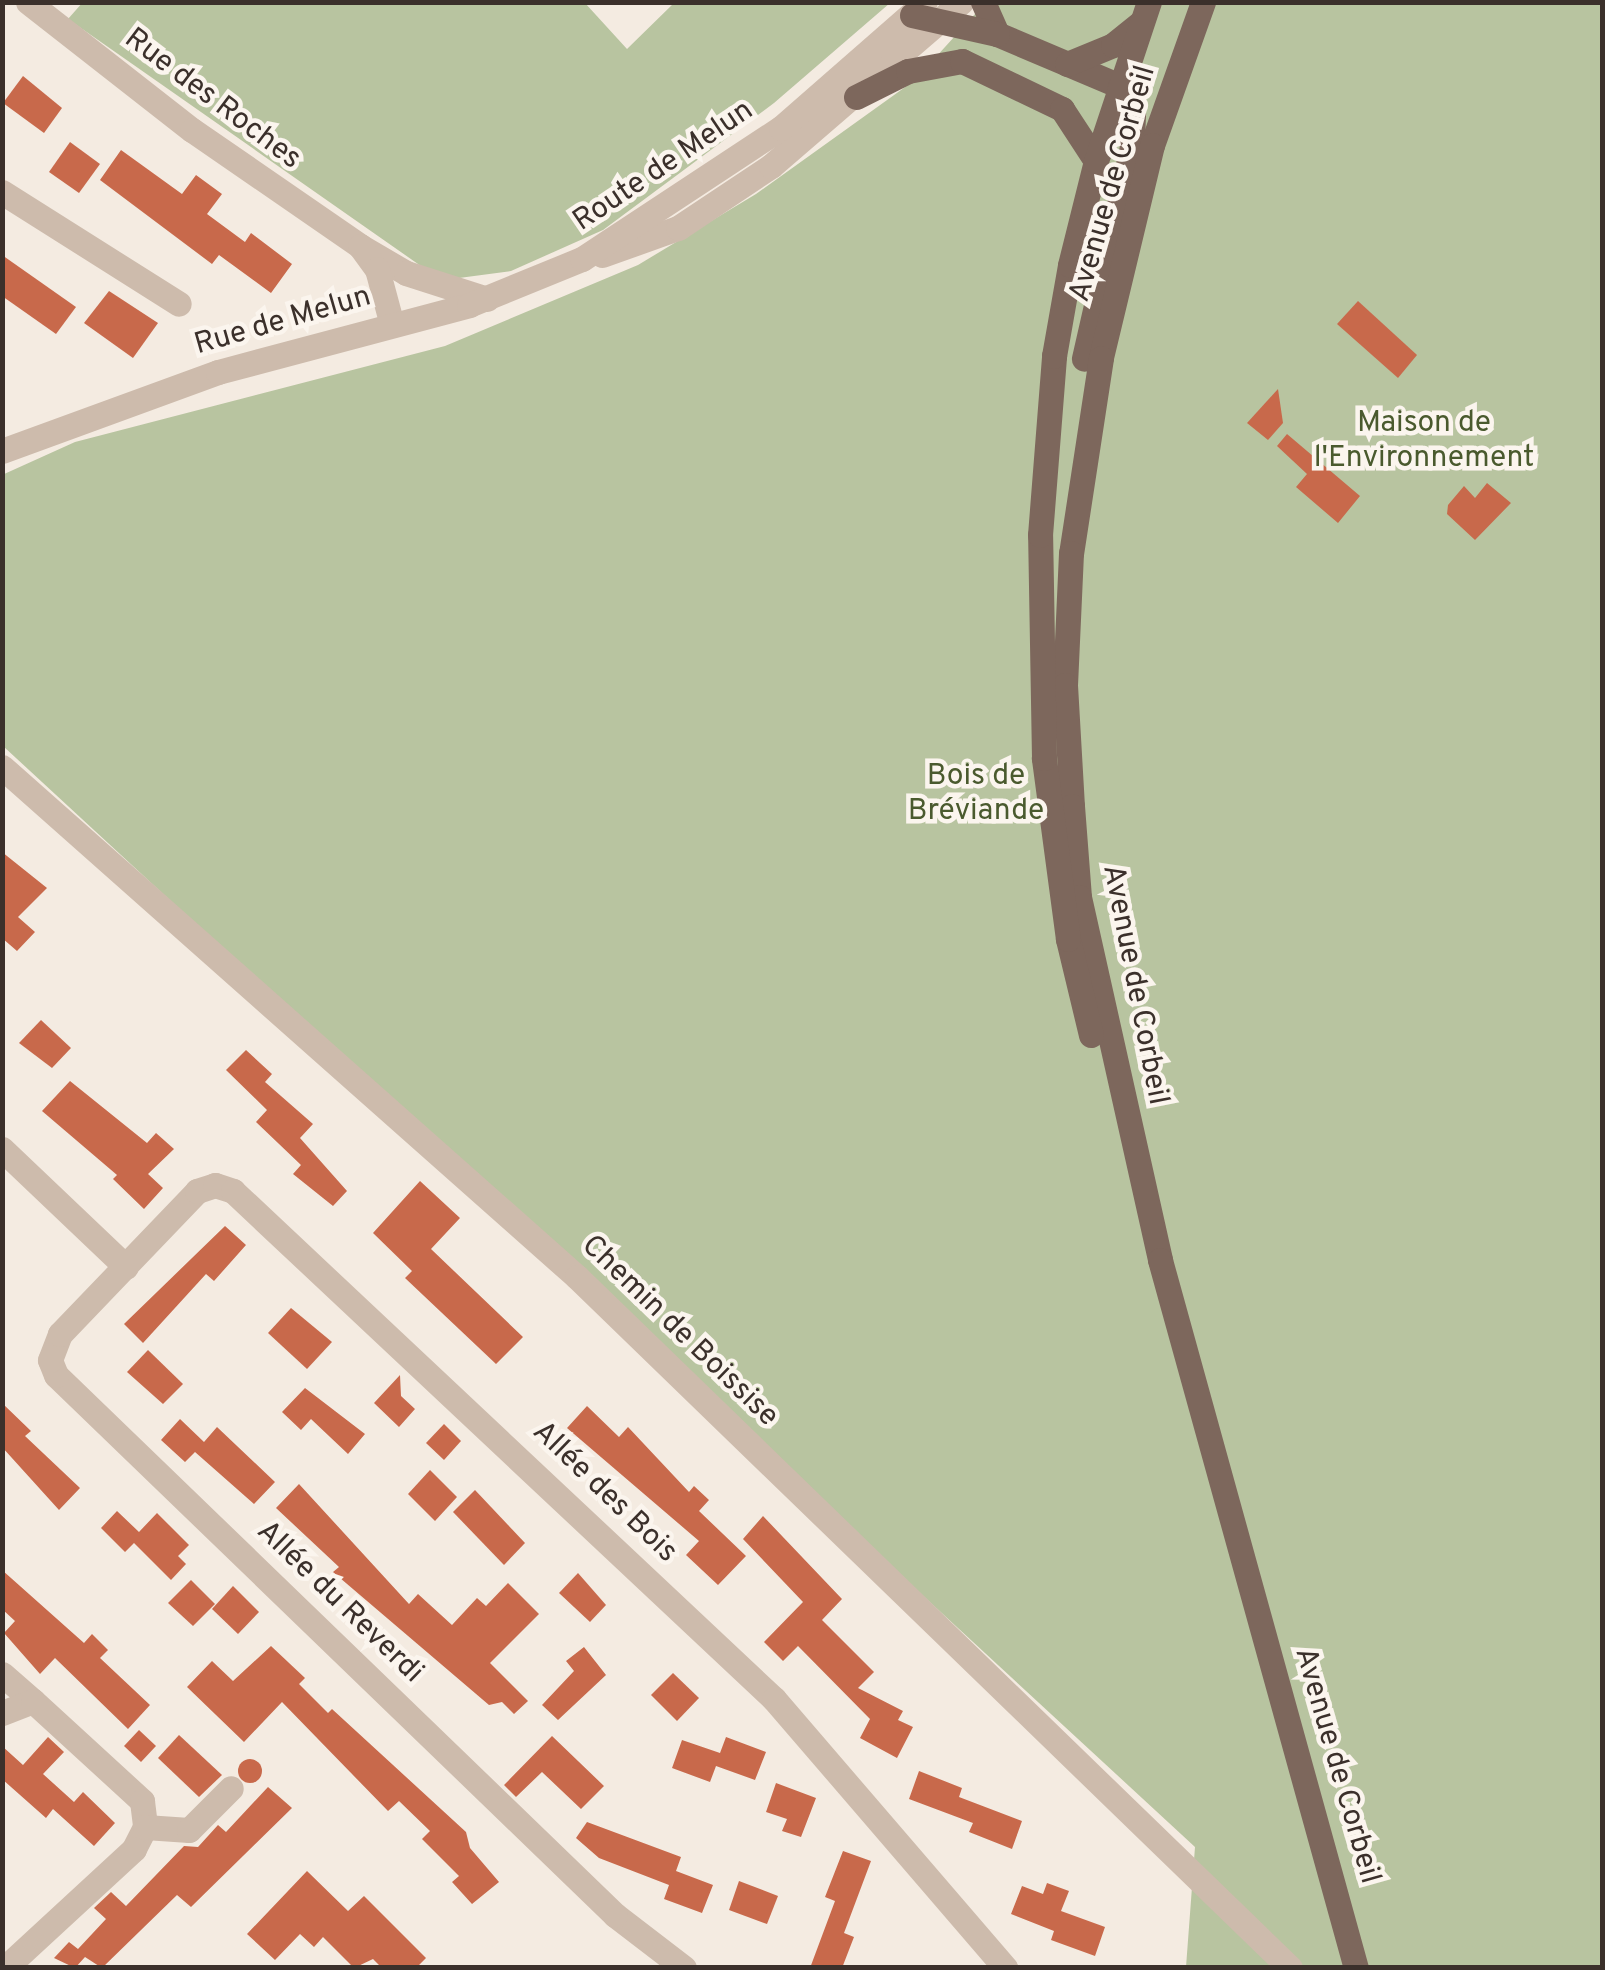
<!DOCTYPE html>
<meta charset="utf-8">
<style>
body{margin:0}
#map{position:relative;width:1605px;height:1970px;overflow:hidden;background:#f4ebe1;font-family:Overpass,sans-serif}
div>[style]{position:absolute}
.green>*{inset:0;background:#b8c4a0}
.building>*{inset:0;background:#c8694b}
.round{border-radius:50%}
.minor>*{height:25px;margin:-12.5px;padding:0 12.5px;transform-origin:12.5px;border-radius:12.5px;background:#cdbbac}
.major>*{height:25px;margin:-12.5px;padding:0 12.5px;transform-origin:12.5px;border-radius:12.5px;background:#7d675c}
span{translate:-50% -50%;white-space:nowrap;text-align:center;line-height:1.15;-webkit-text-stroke:9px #fbf5ee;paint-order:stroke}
.street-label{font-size:30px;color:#3b302b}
.park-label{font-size:30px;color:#4a5a2e}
.frame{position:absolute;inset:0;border:5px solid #3b302b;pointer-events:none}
</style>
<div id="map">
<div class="green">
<i style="clip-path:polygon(83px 2px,585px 3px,627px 49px,674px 3px,890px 3px,774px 103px,603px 230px,511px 271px,459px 278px,428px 271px,68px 19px)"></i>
<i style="clip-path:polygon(985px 3px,1602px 3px,1602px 1967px,1186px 1967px,1195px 1847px,3px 746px,2px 475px,75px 442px,445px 346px,638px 265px,756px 194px,915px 80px)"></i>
</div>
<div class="building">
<i style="clip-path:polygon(23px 76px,62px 108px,44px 133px,3px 103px)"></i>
<i style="clip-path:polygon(70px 142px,100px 164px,79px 193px,49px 172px)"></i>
<i style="clip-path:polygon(121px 150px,182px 194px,196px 175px,222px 194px,207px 214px,245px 242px,251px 233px,292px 264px,271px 293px,219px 255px,212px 264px,100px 180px)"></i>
<i style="clip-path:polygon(2px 255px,76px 307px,56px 334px,2px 296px)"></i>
<i style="clip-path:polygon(109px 291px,158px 323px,133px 358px,84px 323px)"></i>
<i style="clip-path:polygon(1358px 301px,1417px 355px,1398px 378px,1337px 324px)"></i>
<i style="clip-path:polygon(1278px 389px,1283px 423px,1268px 440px,1247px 423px)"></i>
<i style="clip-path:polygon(1287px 434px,1360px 496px,1338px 523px,1296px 487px,1307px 474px,1277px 446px)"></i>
<i style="clip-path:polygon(1487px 483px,1511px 503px,1475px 540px,1447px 514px,1448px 505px,1464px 486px,1475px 498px)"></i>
<i style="clip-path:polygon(2px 852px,47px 888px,18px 917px,35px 932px,17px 951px,2px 938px)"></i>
<i style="clip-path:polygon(41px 1020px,71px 1048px,52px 1068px,19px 1043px)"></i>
<i style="clip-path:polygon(246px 1050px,272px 1074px,265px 1082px,313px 1124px,300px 1138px,347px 1191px,333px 1206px,293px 1174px,301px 1165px,256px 1122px,267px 1110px,226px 1070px)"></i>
<i style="clip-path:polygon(70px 1081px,147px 1143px,156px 1133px,174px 1149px,148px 1174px,163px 1188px,144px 1209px,113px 1179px,117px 1175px,42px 1111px)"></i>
<i style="clip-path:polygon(420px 1181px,460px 1218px,431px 1249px,523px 1337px,496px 1364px,405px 1278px,412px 1271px,373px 1233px)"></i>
<i style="clip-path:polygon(225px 1226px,246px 1245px,214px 1281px,206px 1274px,143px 1343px,124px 1324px)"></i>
<i style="clip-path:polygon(291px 1308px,332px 1342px,307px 1369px,268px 1333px)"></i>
<i style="clip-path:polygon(148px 1350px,183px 1384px,163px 1404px,127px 1372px)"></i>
<i style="clip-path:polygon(400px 1375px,401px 1396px,415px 1409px,399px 1427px,374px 1403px)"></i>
<i style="clip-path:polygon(305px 1388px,365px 1434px,348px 1454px,311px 1419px,301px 1430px,282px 1412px)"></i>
<i style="clip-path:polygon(2px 1403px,31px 1431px,25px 1436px,80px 1488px,59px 1510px,2px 1447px)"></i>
<i style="clip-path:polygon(587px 1406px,619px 1437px,628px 1427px,689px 1492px,694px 1486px,709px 1500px,699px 1511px,746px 1556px,718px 1585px,686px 1555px,699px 1541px,567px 1428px)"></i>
<i style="clip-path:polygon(180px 1419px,204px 1442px,217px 1427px,275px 1482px,254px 1504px,195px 1452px,185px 1462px,161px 1440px)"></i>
<i style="clip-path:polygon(444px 1424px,461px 1441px,444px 1460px,426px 1443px)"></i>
<i style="clip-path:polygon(430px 1470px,457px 1497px,435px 1521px,408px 1494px)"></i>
<i style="clip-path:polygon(299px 1484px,409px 1604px,418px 1594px,452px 1625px,477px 1598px,486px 1606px,508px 1583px,539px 1614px,490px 1663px,528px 1701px,514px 1714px,502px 1702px,489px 1705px,333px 1572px,339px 1567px,276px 1508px)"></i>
<i style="clip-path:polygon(475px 1490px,525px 1543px,504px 1565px,453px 1512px)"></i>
<i style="clip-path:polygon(117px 1511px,139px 1532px,157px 1513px,189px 1545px,178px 1556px,186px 1564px,171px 1580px,134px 1543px,125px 1552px,101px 1528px)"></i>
<i style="clip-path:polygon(763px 1516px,842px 1599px,822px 1620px,874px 1672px,858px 1688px,903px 1711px,898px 1720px,913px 1727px,897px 1758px,860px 1738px,870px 1719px,798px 1646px,783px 1661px,764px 1642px,803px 1602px,743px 1539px)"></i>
<i style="clip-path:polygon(2px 1570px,84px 1643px,92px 1634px,108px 1650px,100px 1658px,150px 1705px,128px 1729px,55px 1658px,40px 1674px,4px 1633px,15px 1621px,2px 1609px)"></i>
<i style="clip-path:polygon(578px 1573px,606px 1605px,590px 1622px,559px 1593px)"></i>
<i style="clip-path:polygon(191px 1580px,215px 1604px,193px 1626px,168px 1603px)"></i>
<i style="clip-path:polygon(233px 1586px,259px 1612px,238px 1634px,212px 1609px)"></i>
<i style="clip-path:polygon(271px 1646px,305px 1678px,299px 1684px,328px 1713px,332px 1709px,466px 1832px,470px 1848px,499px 1882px,472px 1904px,452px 1882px,459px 1876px,422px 1839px,430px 1831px,399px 1801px,388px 1811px,282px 1702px,244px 1742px,187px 1687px,212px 1661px,233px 1681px)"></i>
<i style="clip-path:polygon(584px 1647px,606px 1675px,558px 1720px,542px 1705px,574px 1671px,566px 1661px)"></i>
<i style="clip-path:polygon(673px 1673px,699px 1698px,677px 1721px,651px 1695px)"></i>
<i style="clip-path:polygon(139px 1730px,156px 1746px,141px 1762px,124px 1746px)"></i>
<i style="clip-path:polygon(179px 1735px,222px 1775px,199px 1797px,158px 1758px)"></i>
<i style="clip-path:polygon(552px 1736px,604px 1786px,581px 1809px,542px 1772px,516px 1797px,504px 1785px)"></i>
<i style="clip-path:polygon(48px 1737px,64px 1752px,43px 1774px,74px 1802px,83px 1792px,115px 1823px,94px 1846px,53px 1809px,46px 1818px,2px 1779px,2px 1746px,23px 1765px)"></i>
<i style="clip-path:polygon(726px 1737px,766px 1752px,755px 1780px,716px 1766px,710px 1782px,672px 1768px,682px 1740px,720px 1753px)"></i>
<i class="round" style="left:238px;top:1759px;width:24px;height:24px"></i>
<i style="clip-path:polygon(919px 1771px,962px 1788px,959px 1797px,1022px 1821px,1012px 1849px,969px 1832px,973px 1823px,909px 1799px)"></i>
<i style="clip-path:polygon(776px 1783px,816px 1798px,801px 1837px,782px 1831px,787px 1819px,766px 1812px)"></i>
<i style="clip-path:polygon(268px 1787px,292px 1808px,191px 1907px,177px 1895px,102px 1968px,85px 1957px,75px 1968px,54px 1958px,69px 1942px,78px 1949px,106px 1919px,94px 1908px,111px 1892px,126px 1906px,184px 1846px,198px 1847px,218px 1825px,226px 1832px)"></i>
<i style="clip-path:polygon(587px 1822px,681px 1857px,676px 1871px,713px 1885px,702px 1913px,664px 1899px,669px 1885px,599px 1858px,576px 1838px)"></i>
<i style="clip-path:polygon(843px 1851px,871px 1861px,844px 1933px,854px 1937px,842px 1968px,810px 1968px,835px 1901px,825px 1897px)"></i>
<i style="clip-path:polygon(307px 1871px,348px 1911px,364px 1896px,426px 1958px,416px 1968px,382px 1968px,373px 1959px,354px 1968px,323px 1937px,314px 1947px,300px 1934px,275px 1960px,247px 1934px)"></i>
<i style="clip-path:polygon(739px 1881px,778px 1896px,767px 1924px,729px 1910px)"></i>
<i style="clip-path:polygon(1047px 1883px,1069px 1891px,1061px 1911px,1105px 1927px,1095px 1956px,1051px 1940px,1054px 1931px,1011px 1914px,1022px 1886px,1043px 1894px)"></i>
</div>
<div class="minor">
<i style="left:28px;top:2px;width:208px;rotate:38deg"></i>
<i style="left:192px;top:130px;width:204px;rotate:34.6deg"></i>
<i style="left:360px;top:246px;width:53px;rotate:30.4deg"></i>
<i style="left:406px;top:273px;width:85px;rotate:17.8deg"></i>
<i style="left:2px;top:192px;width:209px;rotate:32.3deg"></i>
<i style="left:360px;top:246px;width:29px;rotate:54deg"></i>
<i style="left:377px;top:269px;width:58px;rotate:75deg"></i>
<i style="left:602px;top:255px;width:81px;rotate:-19.6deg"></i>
<i style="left:678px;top:228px;width:112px;rotate:-33.7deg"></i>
<i style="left:771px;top:166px;width:251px;rotate:-40.8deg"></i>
<i style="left:2px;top:451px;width:230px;rotate:-20.1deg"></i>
<i style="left:218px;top:372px;width:260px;rotate:-14.9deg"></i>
<i style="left:469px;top:305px;width:122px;rotate:-22.2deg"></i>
<i style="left:582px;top:259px;width:238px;rotate:-33.4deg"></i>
<i style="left:781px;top:128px;width:191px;rotate:-41.2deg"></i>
<i style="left:2px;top:767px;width:769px;rotate:41.57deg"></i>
<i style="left:577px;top:1277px;width:993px;rotate:44.1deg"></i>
<i style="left:2px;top:1149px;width:171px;rotate:43.6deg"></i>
<i style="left:2px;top:1674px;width:41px;rotate:41.1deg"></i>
<i style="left:2px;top:1713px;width:33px;rotate:-21deg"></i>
<i style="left:33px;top:1701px;width:148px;rotate:42.5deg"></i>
<i style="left:142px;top:1801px;width:26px;rotate:83deg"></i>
<i style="left:145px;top:1827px;width:25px;rotate:117deg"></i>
<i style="left:134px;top:1849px;width:176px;rotate:137.3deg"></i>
<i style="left:145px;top:1827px;width:44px;rotate:3.9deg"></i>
<i style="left:189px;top:1830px;width:59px;rotate:-45deg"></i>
<i style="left:684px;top:1968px;width:87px;rotate:-142.5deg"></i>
<i style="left:615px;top:1915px;width:777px;rotate:-135.99deg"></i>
<i style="left:56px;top:1375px;width:16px;rotate:-112deg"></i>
<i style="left:50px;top:1360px;width:28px;rotate:-69deg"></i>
<i style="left:60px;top:1334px;width:198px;rotate:-46.2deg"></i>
<i style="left:197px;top:1191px;width:19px;rotate:-18deg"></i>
<i style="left:215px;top:1185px;width:19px;rotate:18deg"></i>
<i style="left:233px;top:1191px;width:742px;rotate:43.2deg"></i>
<i style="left:774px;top:1699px;width:355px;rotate:49.3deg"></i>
</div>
<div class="major">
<i style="left:983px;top:2px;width:35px;rotate:66deg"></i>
<i style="left:997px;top:34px;width:134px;rotate:22.9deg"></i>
<i style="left:1120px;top:86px;width:31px;rotate:65deg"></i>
<i style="left:1133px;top:114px;width:33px;rotate:92deg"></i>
<i style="left:1132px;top:147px;width:217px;rotate:102.8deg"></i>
<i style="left:1203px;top:2px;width:152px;rotate:109.6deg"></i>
<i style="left:1152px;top:145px;width:219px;rotate:103.5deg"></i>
<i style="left:1101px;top:358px;width:197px;rotate:98.7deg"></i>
<i style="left:1071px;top:553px;width:132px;rotate:92.6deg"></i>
<i style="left:1065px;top:685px;width:121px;rotate:86.7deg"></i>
<i style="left:1072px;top:806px;width:91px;rotate:85.6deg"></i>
<i style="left:1079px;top:897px;width:372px;rotate:77.4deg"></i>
<i style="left:1160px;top:1260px;width:735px;rotate:74.53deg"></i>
<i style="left:912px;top:15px;width:87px;rotate:12.6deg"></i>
<i style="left:1067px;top:64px;width:50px;rotate:-22.4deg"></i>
<i style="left:1113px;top:45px;width:36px;rotate:-39deg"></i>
<i style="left:856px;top:97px;width:58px;rotate:-26.6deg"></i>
<i style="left:908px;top:71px;width:55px;rotate:-10.5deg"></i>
<i style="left:962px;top:61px;width:111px;rotate:25.6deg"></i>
<i style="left:1062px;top:109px;width:62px;rotate:56.8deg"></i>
<i style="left:1091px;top:1035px;width:99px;rotate:-103.5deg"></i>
<i style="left:1068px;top:939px;width:183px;rotate:-97.6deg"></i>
<i style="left:1044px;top:758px;width:223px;rotate:-91deg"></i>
<i style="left:1040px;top:535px;width:180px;rotate:-85.5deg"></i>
<i style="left:1054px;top:356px;width:92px;rotate:-80deg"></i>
<i style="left:1070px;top:265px;width:107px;rotate:-76deg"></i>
<i style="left:1096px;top:161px;width:168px;rotate:-71.6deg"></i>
</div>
<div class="street-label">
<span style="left:212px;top:100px;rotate:37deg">Rue des Roches</span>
<span style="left:664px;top:167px;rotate:-34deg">Route de Melun</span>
<span style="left:1114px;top:184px;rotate:-74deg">Avenue de Corbeil</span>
<span style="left:283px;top:322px;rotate:-16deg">Rue de Melun</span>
<span style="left:1134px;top:985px;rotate:79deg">Avenue de Corbeil</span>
<span style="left:679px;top:1332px;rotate:44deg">Chemin de Boissise</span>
<span style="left:604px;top:1493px;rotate:44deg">Allée des Bois</span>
<span style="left:339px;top:1603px;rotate:44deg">Allée du Reverdi</span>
<span style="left:1336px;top:1766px;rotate:74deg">Avenue de Corbeil</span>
</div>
<div class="park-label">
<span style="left:1424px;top:441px">Maison de<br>l'Environnement</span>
<span style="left:976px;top:794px">Bois de<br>Bréviande</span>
</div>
<div class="frame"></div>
</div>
